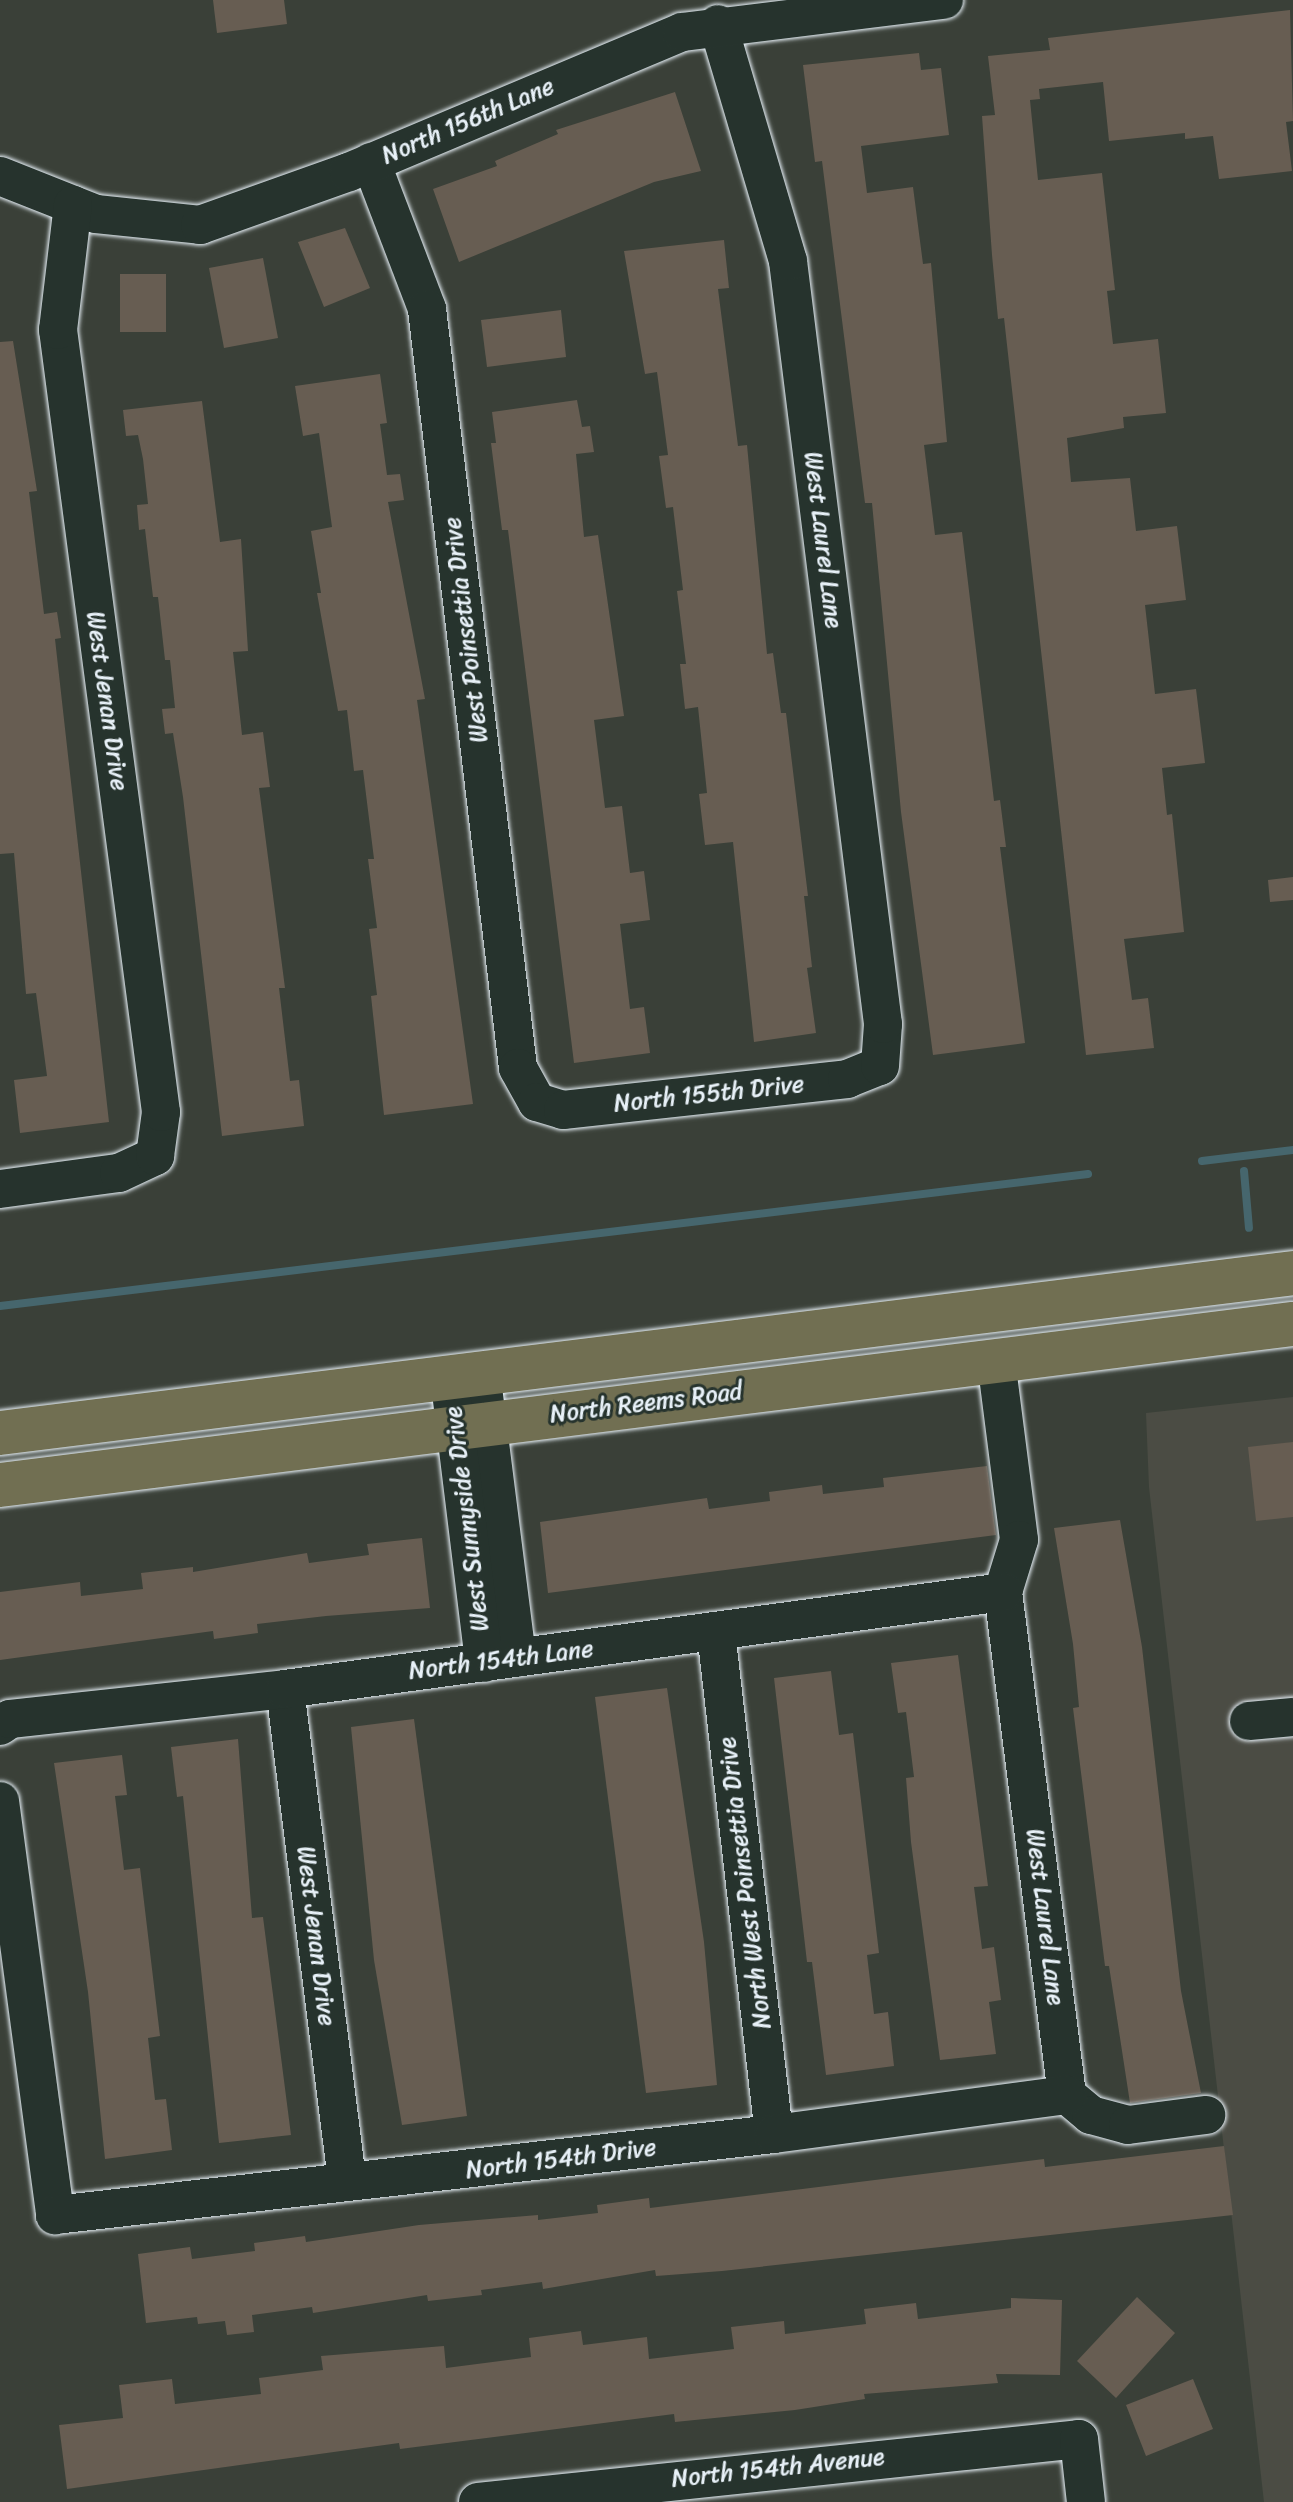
<!DOCTYPE html>
<style>
body{margin:0}
#map{position:relative;width:1293px;height:2502px;overflow:hidden;background:#3a4038;font-family:Sriracha,sans-serif}
div>[style]{position:absolute}
.built>*{inset:0;background:#4b4c44}
.stream>*{height:8px;margin:-4px;padding:0 4px;transform-origin:4px;border-radius:4px;background:#46666d}
.building>*{inset:0;background:#675d52}
.roads{filter:drop-shadow(0 0 2px #e8f1f8) drop-shadow(0 0 2px #e8f1f8)}
.minor>*{height:38px;margin:-19px;padding:0 19px;transform-origin:19px;border-radius:19px;background:#26332d}
.major>*{height:44px;margin:-22px;padding:0 22px;transform-origin:22px;border-radius:22px;background:#716f52}
span{translate:-50% -50%;white-space:nowrap;text-align:center;line-height:1.15;-webkit-text-stroke:6px #26332d;paint-order:stroke}
.street-label{font-size:24px;color:#e8f1f8}
</style>
<div id="map">
<div class="built">
<i style="clip-path:polygon(1293px 1397px,1293px 2502px,1264px 2502px,1149px 1487px,1146px 1413px)"></i>
</div>
<div class="stream">
<i style="left:1202px;top:1161px;width:92px;rotate:-6.9deg"></i>
<i style="left:1244px;top:1171px;width:57px;rotate:85deg"></i>
<i style="left:0;top:1306px;width:1096px;rotate:-6.92deg"></i>
</div>
<div class="building">
<i style="clip-path:polygon(213px 0,284px 0,287px 24px,217px 33px)"></i>
<i style="clip-path:polygon(1290px 10px,1293px 121px,1286px 122px,1292px 171px,1219px 179px,1213px 136px,1185px 139px,1185px 133px,1109px 141px,1103px 82px,1039px 89px,1040px 99px,1030px 100px,1038px 180px,1102px 173px,1115px 290px,1107px 291px,1113px 344px,1158px 339px,1166px 413px,1123px 417px,1124px 428px,1067px 438px,1071px 482px,1130px 478px,1136px 531px,1177px 526px,1186px 600px,1145px 605px,1155px 694px,1196px 689px,1205px 763px,1162px 768px,1167px 815px,1172px 814px,1184px 932px,1124px 939px,1132px 1000px,1148px 998px,1154px 1048px,1086px 1055px,1004px 318px,998px 319px,992px 255px,982px 116px,995px 115px,988px 56px,1050px 50px,1048px 38px)"></i>
<i style="clip-path:polygon(919px 53px,921px 70px,941px 68px,949px 135px,861px 146px,867px 193px,913px 187px,923px 264px,931px 263px,947px 442px,924px 445px,935px 535px,962px 532px,994px 801px,1000px 800px,1006px 847px,1000px 847px,1025px 1043px,933px 1055px,901px 812px,872px 503px,865px 503px,822px 161px,815px 162px,803px 65px)"></i>
<i style="clip-path:polygon(675px 92px,701px 171px,654px 182px,459px 262px,433px 189px,497px 166px,495px 161px,558px 134px,556px 130px)"></i>
<i style="clip-path:polygon(345px 228px,370px 288px,324px 307px,298px 242px)"></i>
<i style="clip-path:polygon(724px 240px,729px 288px,718px 289px,738px 446px,747px 445px,767px 654px,773px 653px,781px 713px,786px 713px,808px 896px,804px 896px,812px 967px,807px 968px,816px 1033px,754px 1042px,733px 842px,705px 845px,699px 794px,707px 793px,698px 707px,685px 709px,680px 664px,686px 664px,677px 591px,683px 590px,673px 507px,666px 508px,659px 456px,668px 455px,657px 372px,645px 374px,624px 251px)"></i>
<i style="clip-path:polygon(263px 258px,278px 338px,224px 348px,209px 268px)"></i>
<i style="clip-path:polygon(120px 274px,166px 274px,166px 332px,120px 332px)"></i>
<i style="clip-path:polygon(561px 310px,566px 357px,487px 367px,481px 320px)"></i>
<i style="clip-path:polygon(13px 341px,37px 491px,29px 492px,44px 614px,57px 612px,61px 638px,55px 639px,109px 1122px,20px 1133px,14px 1080px,47px 1076px,36px 993px,26px 994px,14px 853px,0 854px,0 342px)"></i>
<i style="clip-path:polygon(380px 374px,387px 423px,380px 424px,387px 475px,400px 474px,404px 500px,388px 502px,425px 699px,417px 700px,473px 1104px,384px 1115px,371px 996px,377px 995px,369px 929px,377px 928px,368px 859px,374px 859px,363px 770px,354px 771px,347px 710px,338px 711px,317px 593px,321px 593px,311px 531px,332px 527px,319px 433px,303px 436px,295px 386px)"></i>
<i style="clip-path:polygon(577px 400px,582px 427px,590px 426px,594px 452px,576px 454px,584px 537px,598px 535px,624px 716px,594px 720px,605px 808px,622px 806px,630px 873px,644px 871px,650px 920px,620px 924px,630px 1009px,644px 1007px,650px 1053px,574px 1063px,508px 530px,502px 530px,491px 443px,496px 443px,492px 412px)"></i>
<i style="clip-path:polygon(202px 401px,220px 542px,241px 539px,248px 651px,233px 652px,242px 735px,263px 732px,270px 787px,259px 788px,285px 988px,279px 988px,290px 1081px,299px 1080px,304px 1126px,222px 1136px,183px 797px,173px 733px,165px 734px,162px 709px,175px 708px,170px 660px,165px 660px,158px 597px,153px 597px,145px 529px,139px 530px,137px 505px,148px 504px,143px 459px,138px 435px,126px 436px,123px 410px)"></i>
<i style="clip-path:polygon(1293px 877px,1293px 900px,1270px 902px,1268px 880px)"></i>
<i style="clip-path:polygon(1293px 1442px,1293px 1517px,1256px 1521px,1248px 1447px)"></i>
<i style="clip-path:polygon(987px 1466px,996px 1535px,548px 1593px,540px 1522px,707px 1498px,709px 1509px,770px 1501px,769px 1492px,822px 1485px,823px 1494px,884px 1487px,883px 1478px)"></i>
<i style="clip-path:polygon(1120px 1520px,1142px 1647px,1181px 1991px,1201px 2093px,1130px 2103px,1109px 1966px,1105px 1966px,1073px 1708px,1079px 1707px,1073px 1644px,1054px 1528px)"></i>
<i style="clip-path:polygon(422px 1538px,430px 1608px,326px 1616px,257px 1624px,258px 1633px,214px 1639px,213px 1631px,0 1660px,0 1592px,80px 1582px,81px 1596px,143px 1589px,141px 1573px,193px 1567px,193px 1572px,307px 1553px,309px 1563px,369px 1555px,367px 1544px)"></i>
<i style="clip-path:polygon(958px 1655px,988px 1886px,974px 1887px,982px 1949px,994px 1947px,1001px 2000px,989px 2002px,996px 2054px,940px 2060px,911px 1842px,906px 1778px,914px 1777px,906px 1712px,898px 1713px,891px 1663px)"></i>
<i style="clip-path:polygon(831px 1671px,839px 1735px,853px 1733px,879px 1953px,867px 1955px,874px 2014px,888px 2012px,894px 2066px,826px 2075px,812px 1962px,807px 1962px,774px 1678px)"></i>
<i style="clip-path:polygon(667px 1688px,704px 1942px,717px 2085px,646px 2093px,595px 1697px)"></i>
<i style="clip-path:polygon(414px 1719px,467px 2116px,402px 2125px,374px 1960px,351px 1727px)"></i>
<i style="clip-path:polygon(238px 1739px,252px 1918px,263px 1917px,291px 2135px,219px 2143px,183px 1796px,177px 1797px,171px 1747px)"></i>
<i style="clip-path:polygon(122px 1755px,127px 1795px,115px 1796px,124px 1870px,140px 1868px,160px 2036px,148px 2038px,155px 2100px,166px 2099px,172px 2150px,105px 2159px,88px 1992px,54px 1763px)"></i>
<i style="clip-path:polygon(1224px 2146px,1233px 2215px,722px 2271px,656px 2276px,655px 2270px,543px 2289px,542px 2282px,481px 2290px,482px 2295px,428px 2301px,427px 2295px,313px 2313px,312px 2307px,252px 2315px,254px 2332px,227px 2335px,225px 2321px,198px 2324px,197px 2317px,146px 2323px,138px 2254px,190px 2247px,192px 2259px,255px 2251px,254px 2243px,305px 2236px,306px 2242px,419px 2225px,538px 2215px,538px 2220px,598px 2213px,597px 2205px,649px 2198px,650px 2208px,1044px 2159px,1045px 2167px)"></i>
<i style="clip-path:polygon(1137px 2297px,1175px 2333px,1116px 2398px,1077px 2361px)"></i>
<i style="clip-path:polygon(1011px 2298px,1062px 2300px,1060px 2375px,996px 2374px,998px 2383px,864px 2394px,865px 2399px,795px 2410px,675px 2422px,674px 2414px,400px 2449px,399px 2443px,67px 2489px,59px 2425px,123px 2418px,119px 2385px,172px 2379px,175px 2404px,261px 2394px,259px 2378px,323px 2370px,321px 2356px,444px 2346px,446px 2368px,531px 2357px,529px 2338px,581px 2331px,583px 2345px,647px 2337px,649px 2359px,734px 2349px,731px 2327px,784px 2321px,785px 2334px,866px 2324px,864px 2309px,916px 2303px,918px 2319px,1011px 2308px)"></i>
<i style="clip-path:polygon(1193px 2379px,1213px 2429px,1146px 2456px,1126px 2405px)"></i>
</div>
<div class="roads">
<div class="minor">
<i style="left:371px;top:162px;width:157px;rotate:69.1deg"></i>
<i style="left:427px;top:309px;width:764px;rotate:83.16deg"></i>
<i style="left:518px;top:1068px;width:39px;rotate:61deg"></i>
<i style="left:537px;top:1102px;width:27px;rotate:17deg"></i>
<i style="left:563px;top:1110px;width:286px;rotate:-6.2deg"></i>
<i style="left:847px;top:1079px;width:35px;rotate:-22deg"></i>
<i style="left:880px;top:1066px;width:42px;rotate:-85.9deg"></i>
<i style="left:883px;top:1024px;width:769px;rotate:-97.1deg"></i>
<i style="left:788px;top:261px;width:247px;rotate:-106.5deg"></i>
<i style="left:0;top:176px;width:103px;rotate:21.6deg"></i>
<i style="left:96px;top:214px;width:105px;rotate:6deg"></i>
<i style="left:200px;top:225px;width:158px;rotate:-19.6deg"></i>
<i style="left:349px;top:172px;width:361px;rotate:-22.8deg"></i>
<i style="left:682px;top:32px;width:264px;rotate:-7deg"></i>
<i style="left:0;top:1189px;width:120px;rotate:-7.7deg"></i>
<i style="left:119px;top:1173px;width:40px;rotate:-25deg"></i>
<i style="left:155px;top:1156px;width:44px;rotate:-82.2deg"></i>
<i style="left:161px;top:1112px;width:789px;rotate:-97.5deg"></i>
<i style="left:58px;top:330px;width:126px;rotate:-83.2deg"></i>
<i style="left:996px;top:1360px;width:181px;rotate:82.7deg"></i>
<i style="left:1019px;top:1540px;width:54px;rotate:107.1deg"></i>
<i style="left:1003px;top:1592px;width:507px;rotate:82.75deg"></i>
<i style="left:1067px;top:2095px;width:31px;rotate:40deg"></i>
<i style="left:1091px;top:2115px;width:38px;rotate:15deg"></i>
<i style="left:1128px;top:2125px;width:79px;rotate:-7.3deg"></i>
<i style="left:481px;top:1372px;width:288px;rotate:82.8deg"></i>
<i style="left:449px;top:1376px;width:289px;rotate:83deg"></i>
<i style="left:716px;top:1632px;width:505px;rotate:83.41deg"></i>
<i style="left:285px;top:1689px;width:497px;rotate:82.8deg"></i>
<i style="left:1249px;top:1721px;width:44px;rotate:-5.2deg"></i>
<i style="left:0;top:1726px;width:12px;rotate:-35deg"></i>
<i style="left:10px;top:1719px;width:277px;rotate:-6.2deg"></i>
<i style="left:285px;top:1689px;width:725px;rotate:-7.69deg"></i>
<i style="left:0;top:1801px;width:418px;rotate:82.4deg"></i>
<i style="left:55px;top:2215px;width:724px;rotate:-6.43deg"></i>
<i style="left:774px;top:2134px;width:296px;rotate:-7.6deg"></i>
<i style="left:478px;top:2502px;width:604px;rotate:-5.98deg"></i>
<i style="left:1079px;top:2439px;width:63px;rotate:83.7deg"></i>
</div>
<div class="major">
<i style="left:0;top:1433px;width:1303px;rotate:-7.05deg"></i>
<i style="left:0;top:1485px;width:1303px;rotate:-7.1deg"></i>
</div>
</div>
<div class="street-label">
<span style="left:468px;top:121px;rotate:-23deg">North 156th Lane</span>
<span style="left:823px;top:540px;rotate:83deg">West Laurel Lane</span>
<span style="left:466px;top:630px;rotate:-97deg">West Poinsettia Drive</span>
<span style="left:107px;top:701px;rotate:82deg">West Jenan Drive</span>
<span style="left:709px;top:1094px;rotate:-6deg">North 155th Drive</span>
<span style="left:646px;top:1403px;rotate:-7deg">North Reems Road</span>
<span style="left:467px;top:1519px;rotate:-97deg">West Sunnyside Drive</span>
<span style="left:501px;top:1660px;rotate:-7deg">North 154th Lane</span>
<span style="left:745px;top:1883px;rotate:-97deg">North West Poinsettia Drive</span>
<span style="left:1045px;top:1917px;rotate:83deg">West Laurel Lane</span>
<span style="left:316px;top:1936px;rotate:83deg">West Jenan Drive</span>
<span style="left:561px;top:2159px;rotate:-7deg">North 154th Drive</span>
<span style="left:778px;top:2468px;rotate:-6deg">North 154th Avenue</span>
</div>
</div>
